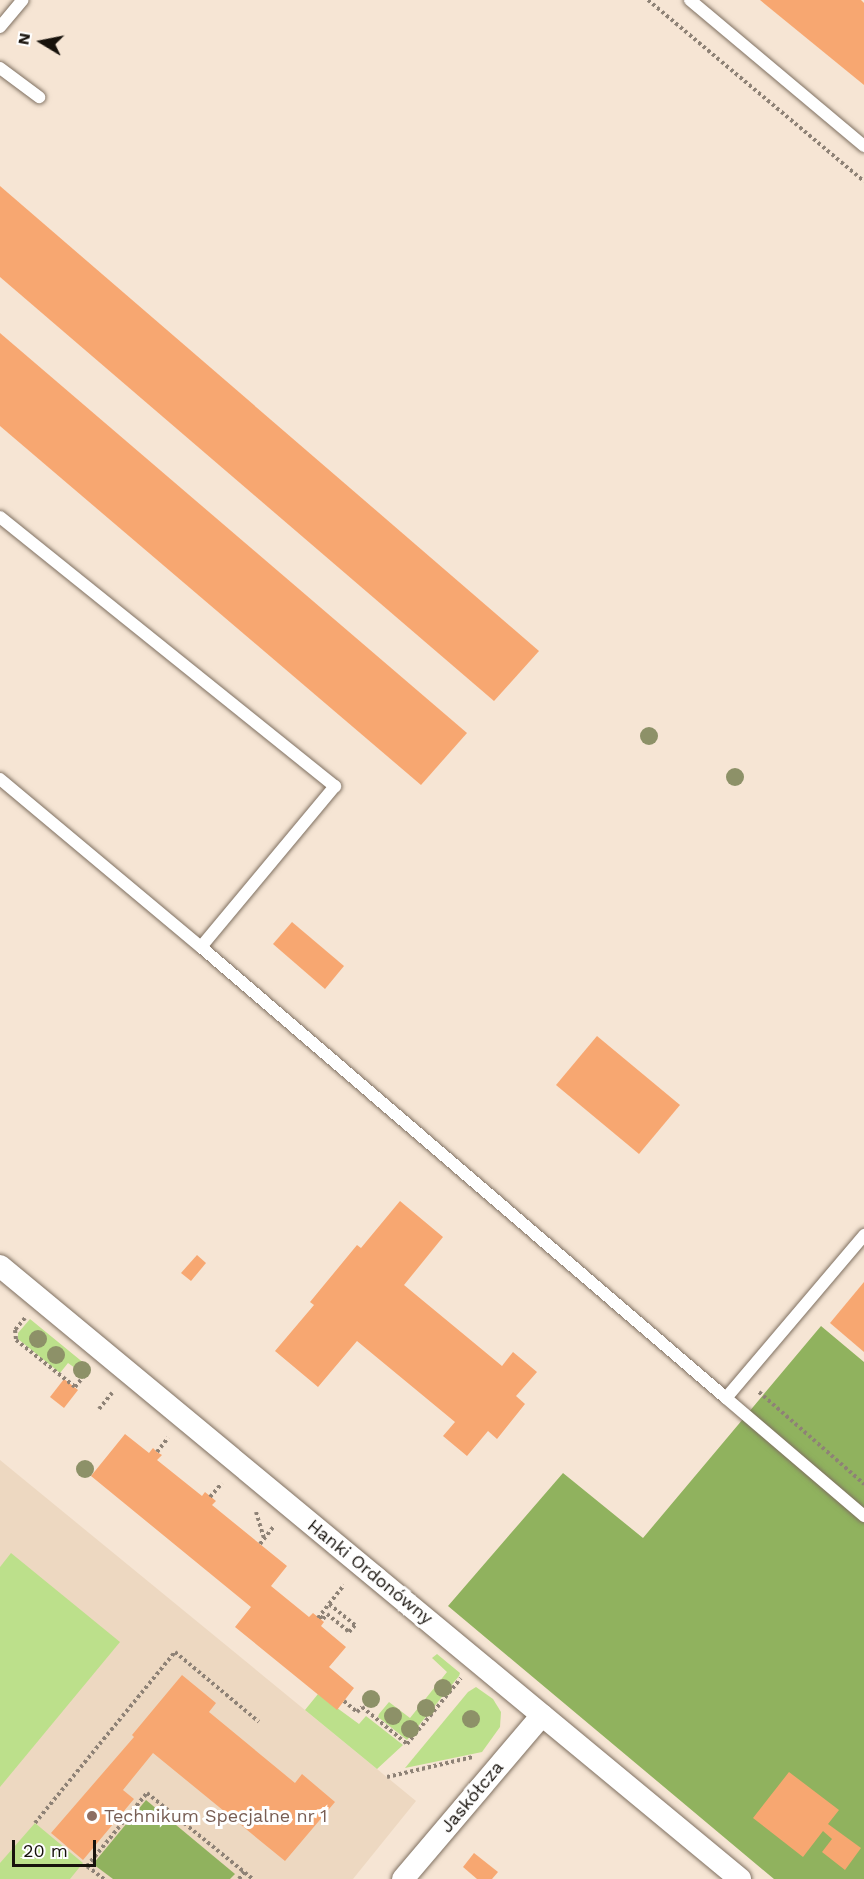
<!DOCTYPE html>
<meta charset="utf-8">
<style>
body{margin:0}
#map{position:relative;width:864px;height:1879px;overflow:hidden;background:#f6e5d4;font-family:"Work Sans",sans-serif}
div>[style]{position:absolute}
.built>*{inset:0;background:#edd8c1}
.green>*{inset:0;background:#bce08b}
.forest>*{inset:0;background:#90b25e}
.building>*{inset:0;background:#f7a771}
.path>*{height:4px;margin-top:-2px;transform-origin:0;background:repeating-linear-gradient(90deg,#8e8276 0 3px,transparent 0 6px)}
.roads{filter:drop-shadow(0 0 2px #7f7061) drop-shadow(0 0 2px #7f7061)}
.service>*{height:12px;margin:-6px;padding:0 6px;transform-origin:6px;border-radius:6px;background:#fff}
.minor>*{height:22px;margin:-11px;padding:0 11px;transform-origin:11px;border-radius:11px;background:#fff}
.trees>*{width:18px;height:18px;margin:-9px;border-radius:50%;background:#8d9168}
.dots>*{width:16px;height:16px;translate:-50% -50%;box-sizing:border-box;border:3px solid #fff;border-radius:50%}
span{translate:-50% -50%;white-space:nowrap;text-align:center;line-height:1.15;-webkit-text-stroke:6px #fff;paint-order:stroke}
.street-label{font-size:18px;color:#17120c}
.education-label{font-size:18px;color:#785e54}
.left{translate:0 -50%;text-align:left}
.north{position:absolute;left:12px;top:12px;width:60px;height:60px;-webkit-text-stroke:4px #fff;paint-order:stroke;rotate:280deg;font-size:16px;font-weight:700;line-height:24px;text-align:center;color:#17120c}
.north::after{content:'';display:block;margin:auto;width:21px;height:27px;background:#17120c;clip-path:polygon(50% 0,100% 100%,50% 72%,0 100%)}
.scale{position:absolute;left:12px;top:1840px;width:84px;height:27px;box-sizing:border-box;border:3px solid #17120c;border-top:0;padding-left:8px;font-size:18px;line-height:21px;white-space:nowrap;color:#17120c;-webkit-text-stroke:4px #fff;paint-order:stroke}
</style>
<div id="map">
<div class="built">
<i style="clip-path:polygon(0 1460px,416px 1801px,353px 1879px,0 1879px)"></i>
</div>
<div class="green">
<i style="clip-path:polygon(30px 1319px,85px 1364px,82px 1373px,68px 1363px,60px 1373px,18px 1339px,18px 1333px)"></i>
<i style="clip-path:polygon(11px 1553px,120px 1642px,0 1787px,0 1567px)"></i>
<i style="clip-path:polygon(437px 1654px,460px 1673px,459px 1676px,407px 1740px,378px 1717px,379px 1714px,389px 1702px,410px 1718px,447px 1672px,432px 1658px)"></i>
<i style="clip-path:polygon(476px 1687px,493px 1699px,501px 1712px,500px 1727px,482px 1752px,405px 1768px,468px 1692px)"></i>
<i style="clip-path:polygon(318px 1694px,359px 1724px,366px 1716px,403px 1745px,377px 1769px,305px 1710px)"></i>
<i style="clip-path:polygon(35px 1823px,83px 1863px,70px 1879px,0 1879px,0 1863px)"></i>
</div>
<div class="forest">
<i style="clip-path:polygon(821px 1326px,864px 1362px,864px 1879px,774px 1879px,448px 1606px,563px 1473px,643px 1538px)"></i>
<i style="clip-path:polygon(146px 1800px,235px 1874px,230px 1879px,113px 1879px,93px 1864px)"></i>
</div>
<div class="building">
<i style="clip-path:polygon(760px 0,861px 0,864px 3px,864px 85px)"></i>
<i style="clip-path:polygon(0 186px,539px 651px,494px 701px,0 277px)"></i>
<i style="clip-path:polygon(0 333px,467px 733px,421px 785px,0 426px)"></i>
<i style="clip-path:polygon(292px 922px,344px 966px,325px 989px,273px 944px)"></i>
<i style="clip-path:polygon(597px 1036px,680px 1105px,639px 1154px,556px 1085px)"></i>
<i style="clip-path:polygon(400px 1201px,443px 1237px,404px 1285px,502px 1366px,513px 1352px,537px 1372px,516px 1396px,525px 1404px,497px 1439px,488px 1431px,467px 1456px,443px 1436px,455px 1422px,357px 1341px,318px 1387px,275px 1351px,314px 1305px,310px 1302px,357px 1245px,361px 1248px)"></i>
<i style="clip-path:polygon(197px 1255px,206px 1263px,191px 1281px,181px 1273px)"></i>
<i style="clip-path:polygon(864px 1282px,864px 1352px,830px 1323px)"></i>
<i style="clip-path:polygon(64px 1379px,78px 1390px,64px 1408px,50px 1397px)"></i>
<i style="clip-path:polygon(125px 1434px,149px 1453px,153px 1448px,157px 1452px,162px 1455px,157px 1460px,202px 1496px,205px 1492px,216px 1501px,212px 1505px,287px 1566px,271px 1586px,309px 1617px,313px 1613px,324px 1622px,321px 1626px,346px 1647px,329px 1667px,354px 1688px,337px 1710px,235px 1627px,251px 1607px,91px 1476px)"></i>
<i style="clip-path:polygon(182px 1675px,216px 1703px,209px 1712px,295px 1783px,302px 1774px,335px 1802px,285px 1861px,153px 1753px,123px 1790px,134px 1799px,83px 1860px,51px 1833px,134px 1737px,132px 1735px)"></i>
<i style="clip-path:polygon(789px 1772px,839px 1810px,828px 1824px,861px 1848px,845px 1870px,822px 1852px,832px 1839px,823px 1831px,803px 1857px,753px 1818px)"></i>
<i style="clip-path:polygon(474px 1853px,498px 1872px,492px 1879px,477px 1879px,463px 1867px)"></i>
</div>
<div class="path">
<i style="left:648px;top:0;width:282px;rotate:40deg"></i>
<i style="left:25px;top:1318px;width:16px;rotate:130deg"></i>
<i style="left:15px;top:1330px;width:10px;rotate:84deg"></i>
<i style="left:16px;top:1340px;width:75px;rotate:38.5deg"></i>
<i style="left:75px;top:1387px;width:21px;rotate:-51deg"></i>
<i style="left:759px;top:1392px;width:140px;rotate:41.2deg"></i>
<i style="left:99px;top:1409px;width:21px;rotate:-51deg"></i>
<i style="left:157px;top:1452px;width:18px;rotate:-52deg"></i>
<i style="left:210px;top:1497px;width:18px;rotate:-49deg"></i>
<i style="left:256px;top:1512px;width:28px;rotate:73deg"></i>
<i style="left:260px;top:1544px;width:23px;rotate:-52deg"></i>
<i style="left:320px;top:1616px;width:4px;rotate:45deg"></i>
<i style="left:323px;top:1619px;width:6px;rotate:-51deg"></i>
<i style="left:327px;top:1614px;width:28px;rotate:39deg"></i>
<i style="left:349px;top:1632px;width:9px;rotate:-49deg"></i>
<i style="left:355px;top:1625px;width:33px;rotate:-141deg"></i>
<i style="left:318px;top:1618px;width:42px;rotate:-51.8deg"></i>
<i style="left:344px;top:1701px;width:17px;rotate:40deg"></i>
<i style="left:357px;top:1712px;width:7px;rotate:-45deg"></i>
<i style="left:362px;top:1707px;width:58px;rotate:39.4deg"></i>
<i style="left:407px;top:1744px;width:85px;rotate:-50.7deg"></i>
<i style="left:387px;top:1777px;width:88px;rotate:-13.1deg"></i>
<i style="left:35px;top:1823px;width:221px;rotate:-50.7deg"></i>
<i style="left:175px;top:1652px;width:109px;rotate:39.8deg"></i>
<i style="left:104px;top:1879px;width:21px;rotate:-143deg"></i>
<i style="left:87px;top:1866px;width:94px;rotate:-50.6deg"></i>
<i style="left:147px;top:1793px;width:136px;rotate:39.1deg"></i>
<i style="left:239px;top:1879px;width:9px;rotate:-54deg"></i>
</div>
<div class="roads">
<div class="service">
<i style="left:690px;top:0;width:227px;rotate:40deg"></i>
<i style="left:0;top:27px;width:35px;rotate:-50deg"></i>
<i style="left:0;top:68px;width:49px;rotate:36.6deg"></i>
<i style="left:0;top:517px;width:430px;rotate:38.8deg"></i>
<i style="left:335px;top:786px;width:209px;rotate:129.8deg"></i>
<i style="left:0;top:779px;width:262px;rotate:39.9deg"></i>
<i style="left:201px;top:947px;width:692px;rotate:40.66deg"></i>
<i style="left:726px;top:1398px;width:214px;rotate:-49.7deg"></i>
<i style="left:726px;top:1398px;width:182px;rotate:40.5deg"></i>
</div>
<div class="minor">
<i style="left:0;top:1266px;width:961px;rotate:39.64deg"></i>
<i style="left:403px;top:1879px;width:215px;rotate:-49.7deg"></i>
</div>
</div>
<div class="trees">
<i style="left:649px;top:736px"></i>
<i style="left:735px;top:777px"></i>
<i style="left:38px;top:1339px"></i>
<i style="left:56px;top:1355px"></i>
<i style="left:82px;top:1370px"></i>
<i style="left:85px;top:1469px"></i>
<i style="left:443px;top:1688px"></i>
<i style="left:371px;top:1699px"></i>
<i style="left:426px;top:1708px"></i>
<i style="left:393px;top:1716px"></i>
<i style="left:471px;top:1719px"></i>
<i style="left:410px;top:1729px"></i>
</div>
<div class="dots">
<i style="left:92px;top:1816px;background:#8d6e63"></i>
</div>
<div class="street-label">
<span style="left:370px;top:1572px;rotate:39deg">Hanki Ordonówny</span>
<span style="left:472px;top:1797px;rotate:-50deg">Jaskółcza</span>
</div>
<div class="education-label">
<span class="left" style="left:104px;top:1816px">Technikum Specjalne nr 1</span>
</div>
<div class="north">N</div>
<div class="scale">20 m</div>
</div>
